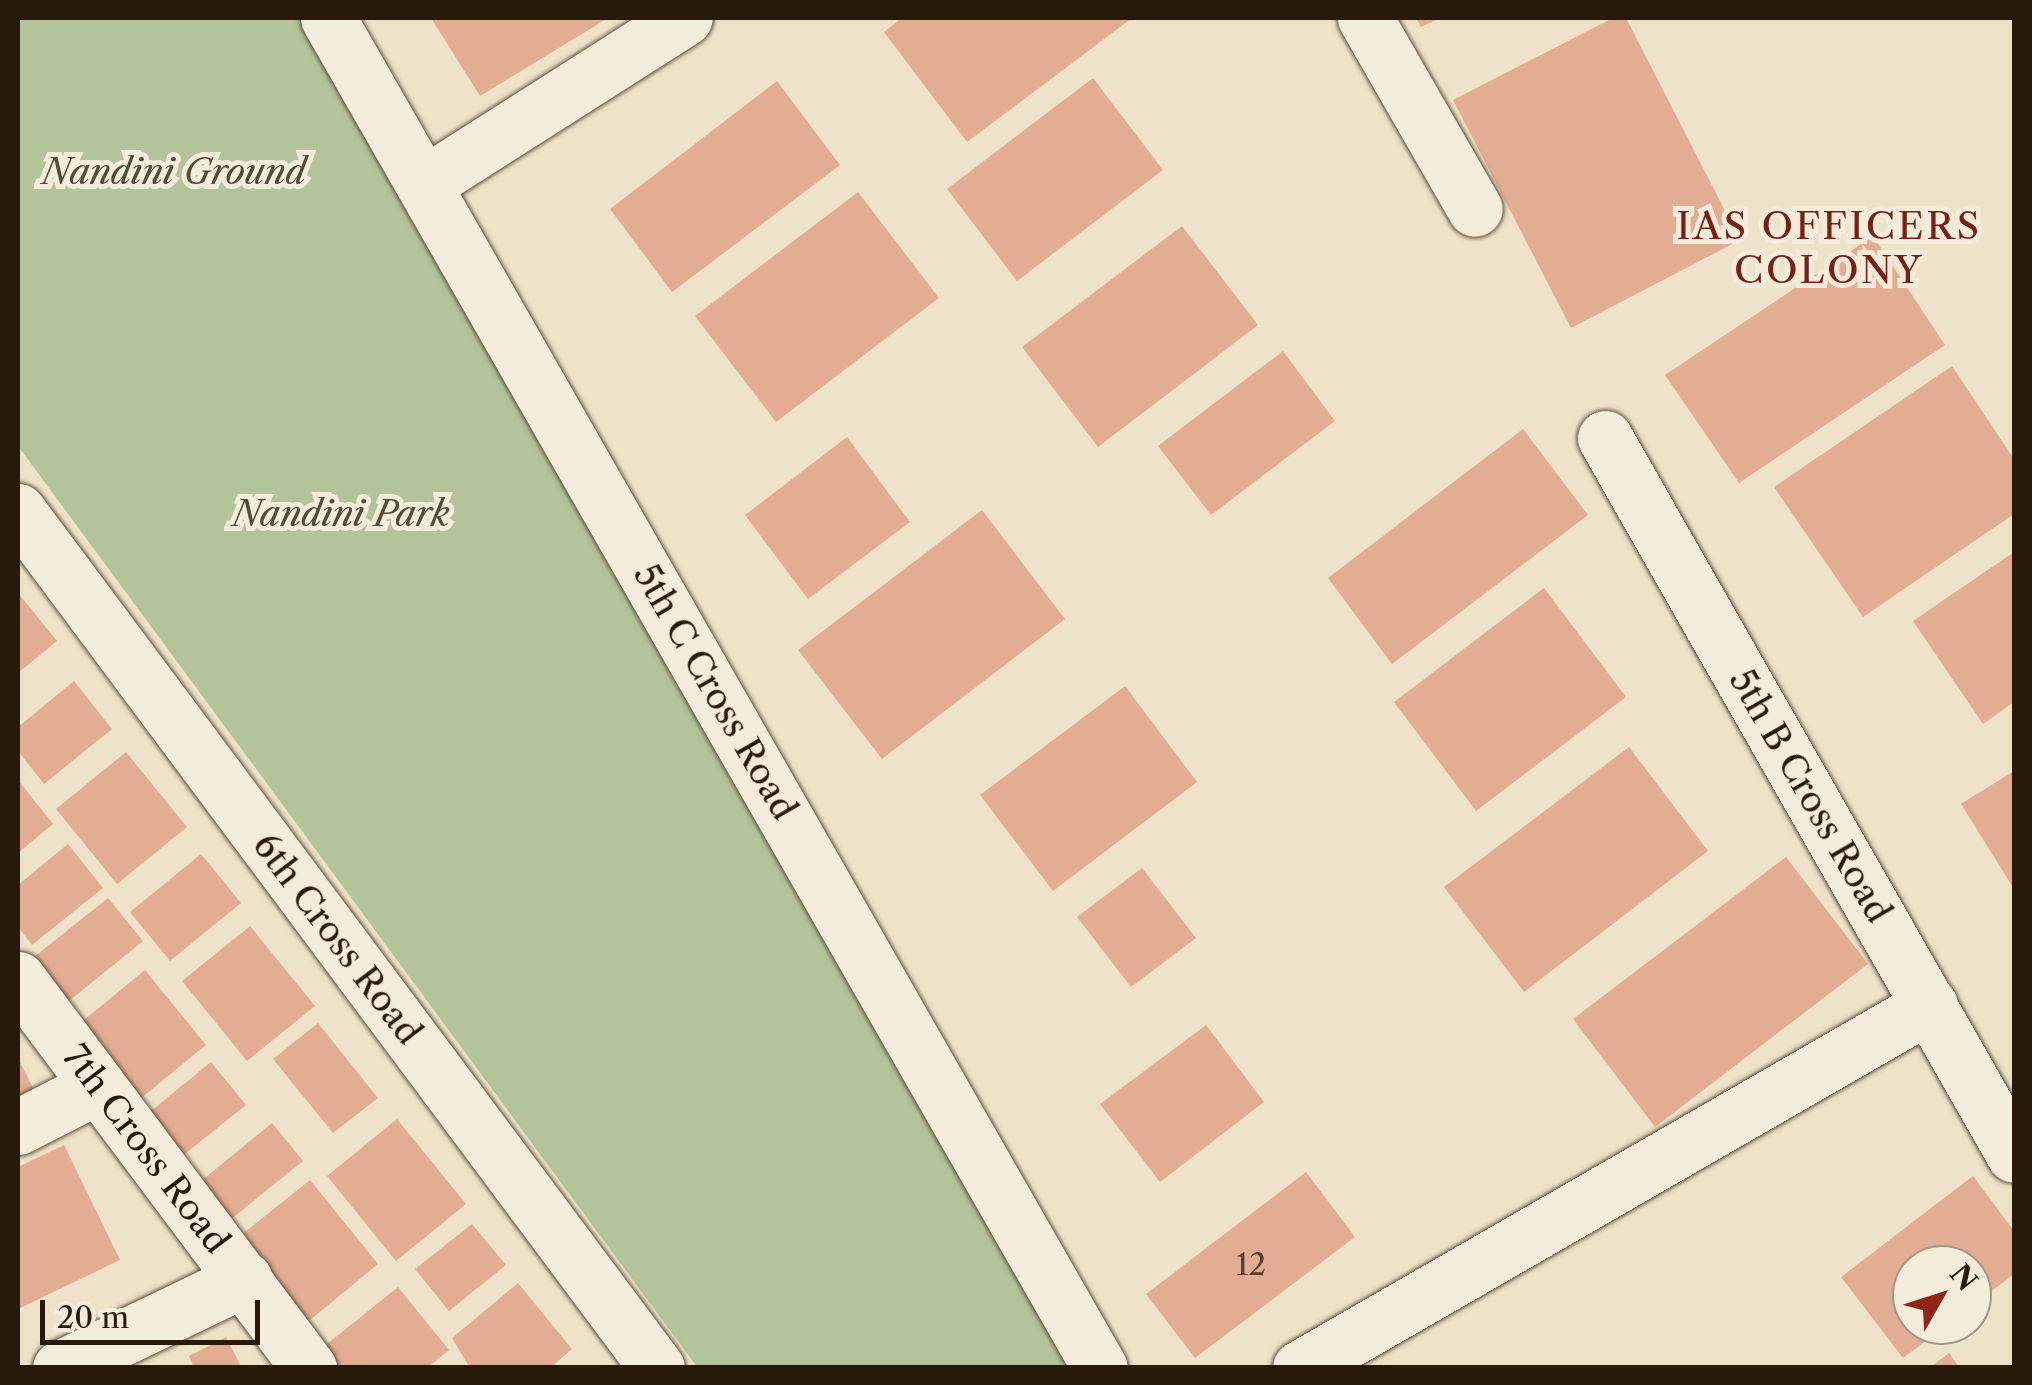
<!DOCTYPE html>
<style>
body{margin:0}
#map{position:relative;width:2032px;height:1385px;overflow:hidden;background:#eee2c8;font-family:"Libre Caslon Text",serif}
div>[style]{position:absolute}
.green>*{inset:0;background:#b3c49a}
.building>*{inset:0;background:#e2ad92}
.roads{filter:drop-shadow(0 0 2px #5a4c3a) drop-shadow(0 0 2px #5a4c3a)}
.minor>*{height:55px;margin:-27.5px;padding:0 27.5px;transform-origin:27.5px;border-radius:27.5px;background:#f4ecdb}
span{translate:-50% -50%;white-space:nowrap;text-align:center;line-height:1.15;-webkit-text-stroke:10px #f4ecdb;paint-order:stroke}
.number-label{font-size:30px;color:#563f2d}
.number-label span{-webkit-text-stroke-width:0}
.park-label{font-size:35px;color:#524d36;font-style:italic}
.street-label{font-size:35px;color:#281a0b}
.neighbourhood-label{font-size:38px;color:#7a1f14;letter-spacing:2.5px}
.frame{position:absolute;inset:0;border:20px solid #281a0b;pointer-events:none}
.north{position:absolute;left:1892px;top:1245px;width:100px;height:100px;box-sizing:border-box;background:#f4ecdb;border:2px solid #a29888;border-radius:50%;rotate:51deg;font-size:28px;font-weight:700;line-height:40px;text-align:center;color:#281a0b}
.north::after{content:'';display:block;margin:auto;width:35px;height:45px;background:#8f2418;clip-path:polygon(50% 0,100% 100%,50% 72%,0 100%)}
.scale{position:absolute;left:40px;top:1300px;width:220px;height:45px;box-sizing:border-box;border:5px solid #281a0b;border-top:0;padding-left:12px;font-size:30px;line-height:35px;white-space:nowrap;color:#281a0b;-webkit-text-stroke:8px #f4ecdb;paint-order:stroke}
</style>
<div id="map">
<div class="green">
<i style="clip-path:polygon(18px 18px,307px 18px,1076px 1367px,697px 1367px,18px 446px)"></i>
</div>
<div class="building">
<i style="clip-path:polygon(431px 18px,608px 18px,480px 96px)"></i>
<i style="clip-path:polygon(902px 18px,1132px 18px,967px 142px,884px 32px)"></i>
<i style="clip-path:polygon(1416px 18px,1440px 18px,1421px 27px)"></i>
<i style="clip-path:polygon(1613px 18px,1626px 18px,1740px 240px,1571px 328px,1453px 100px)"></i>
<i style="clip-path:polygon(1093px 78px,1163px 170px,1017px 281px,947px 189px)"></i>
<i style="clip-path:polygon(777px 81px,840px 165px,672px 292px,610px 209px)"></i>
<i style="clip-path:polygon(858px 192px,939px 298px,776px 422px,695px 316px)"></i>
<i style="clip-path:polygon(1182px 226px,1258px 325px,1098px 447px,1022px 347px)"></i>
<i style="clip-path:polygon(1873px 236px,1945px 345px,1739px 483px,1665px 375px)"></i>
<i style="clip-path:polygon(1283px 351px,1335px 421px,1211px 515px,1158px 446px)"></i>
<i style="clip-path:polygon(1952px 366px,2014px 459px,2014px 514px,1863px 617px,1774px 487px)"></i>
<i style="clip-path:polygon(1523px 429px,1588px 515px,1392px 664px,1328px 578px)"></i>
<i style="clip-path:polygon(847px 437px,910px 522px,808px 599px,745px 515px)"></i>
<i style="clip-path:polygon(982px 510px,1065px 619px,882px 759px,798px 650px)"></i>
<i style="clip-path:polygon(2014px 552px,2014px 702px,1983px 724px,1913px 621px)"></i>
<i style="clip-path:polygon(1544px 588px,1626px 697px,1476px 811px,1394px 702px)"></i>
<i style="clip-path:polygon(18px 593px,57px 641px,18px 673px)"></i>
<i style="clip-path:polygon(74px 681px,112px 729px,44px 784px,18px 751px,18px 727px)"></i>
<i style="clip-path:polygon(1125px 686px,1197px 782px,1053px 891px,980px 795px)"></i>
<i style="clip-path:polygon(1629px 747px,1708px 851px,1524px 992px,1444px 887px)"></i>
<i style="clip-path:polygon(126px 752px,187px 827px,117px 884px,56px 809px)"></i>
<i style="clip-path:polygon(2014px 771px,2014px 889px,1961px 804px)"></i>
<i style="clip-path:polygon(18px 780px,53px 824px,18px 853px)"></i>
<i style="clip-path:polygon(68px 844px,103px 888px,32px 945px,18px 927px,18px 885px)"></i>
<i style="clip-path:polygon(201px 854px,241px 903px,170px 961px,130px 912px)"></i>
<i style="clip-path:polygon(1786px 857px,1868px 964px,1655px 1127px,1573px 1019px)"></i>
<i style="clip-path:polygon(1142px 868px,1196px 938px,1131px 987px,1077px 917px)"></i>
<i style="clip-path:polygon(108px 898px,143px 941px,69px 1001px,34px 957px)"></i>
<i style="clip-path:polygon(250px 926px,315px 1006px,247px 1061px,182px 981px)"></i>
<i style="clip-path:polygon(145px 970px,206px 1045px,140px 1099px,79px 1024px)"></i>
<i style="clip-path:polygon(318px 1023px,378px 1098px,333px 1133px,273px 1059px)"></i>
<i style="clip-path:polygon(1206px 1025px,1264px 1102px,1160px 1182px,1100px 1104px)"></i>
<i style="clip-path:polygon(18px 1058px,34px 1090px,18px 1099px)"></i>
<i style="clip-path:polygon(211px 1062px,246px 1105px,181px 1157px,146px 1115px)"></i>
<i style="clip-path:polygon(397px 1119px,466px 1204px,396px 1261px,327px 1176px)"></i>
<i style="clip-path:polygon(272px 1123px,303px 1161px,225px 1224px,195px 1186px)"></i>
<i style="clip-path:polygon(64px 1145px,120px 1260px,18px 1309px,18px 1167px)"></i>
<i style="clip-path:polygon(1306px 1172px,1355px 1237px,1195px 1358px,1146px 1294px)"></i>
<i style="clip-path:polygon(1973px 1176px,2014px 1231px,2014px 1274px,1972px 1306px,1972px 1265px,1912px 1265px,1912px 1325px,1947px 1325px,1903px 1358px,1841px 1277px)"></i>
<i style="clip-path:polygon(310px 1180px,378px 1264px,304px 1325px,235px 1240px)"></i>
<i style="clip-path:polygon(472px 1224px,506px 1265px,449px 1311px,415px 1269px)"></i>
<i style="clip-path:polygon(518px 1283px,572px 1349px,550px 1368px,470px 1368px,452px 1338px)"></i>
<i style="clip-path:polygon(398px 1287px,449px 1350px,427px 1368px,329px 1368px,317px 1352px)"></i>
<i style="clip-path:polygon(226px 1337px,242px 1368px,194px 1368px,189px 1356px)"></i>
<i style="clip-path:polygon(1949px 1353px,1960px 1368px,1929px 1368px)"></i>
</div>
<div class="roads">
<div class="minor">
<i style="left:328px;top:18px;width:1555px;rotate:60.24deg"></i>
<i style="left:1365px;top:18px;width:220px;rotate:60.1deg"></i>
<i style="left:424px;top:184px;width:309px;rotate:-32.5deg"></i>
<i style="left:1605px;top:438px;width:825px;rotate:60.3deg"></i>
<i style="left:18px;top:511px;width:1069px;rotate:53.29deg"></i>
<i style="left:18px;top:979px;width:486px;rotate:53.2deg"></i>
<i style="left:18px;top:1127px;width:90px;rotate:-27.1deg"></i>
<i style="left:60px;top:1368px;width:205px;rotate:-25.7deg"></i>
<i style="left:1300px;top:1368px;width:727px;rotate:-29.95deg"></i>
</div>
</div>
<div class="number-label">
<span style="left:1251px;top:1265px">12</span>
</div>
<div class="park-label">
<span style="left:174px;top:172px">Nandini Ground</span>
<span style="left:341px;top:514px">Nandini Park</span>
</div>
<div class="street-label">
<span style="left:715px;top:692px;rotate:60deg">5th C Cross Road</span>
<span style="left:1810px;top:796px;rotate:60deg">5th B Cross Road</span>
<span style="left:337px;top:939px;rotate:53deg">6th Cross Road</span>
<span style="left:146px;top:1149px;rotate:53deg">7th Cross Road</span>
</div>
<div class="neighbourhood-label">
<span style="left:1829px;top:248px">IAS OFFICERS<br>COLONY</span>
</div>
<div class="frame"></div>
<div class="north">N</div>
<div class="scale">20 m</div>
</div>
